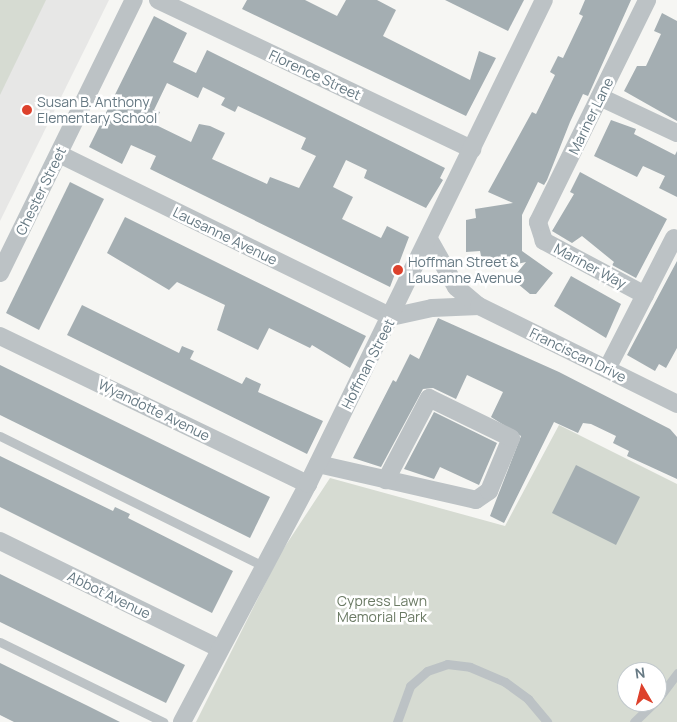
<!DOCTYPE html>
<style>
body{margin:0}
#map{position:relative;width:677px;height:722px;overflow:hidden;background:#f6f6f3;font-family:Manrope,sans-serif}
div>[style]{position:absolute}
.built>*{inset:0;background:#e7e7e6}
.green>*{inset:0;background:#d6dbd2}
.building>*{inset:0;background:#a4aeb2}
.lane>*{height:9px;margin:-4.5px;padding:0 4.5px;transform-origin:4.5px;border-radius:4.5px;background:#bcc2c5}
.street>*{height:18px;margin:-9px;padding:0 9px;transform-origin:9px;border-radius:9px;background:#bcc2c5}
.dots>*{width:14px;height:14px;translate:-50% -50%;box-sizing:border-box;border:2px solid #fff;border-radius:50%}
span{translate:-50% -50%;white-space:nowrap;text-align:center;line-height:1.15;-webkit-text-stroke:5px #fff;paint-order:stroke}
.street-label{font-size:14px;color:#667983}
.poi-label{font-size:14px;color:#667983}
.left{translate:0 -50%;text-align:left}
.park-label{font-size:14px;color:#6b7a64}
.north{position:absolute;left:617px;top:662px;width:50px;height:50px;box-sizing:border-box;background:#fff;border:1px solid #c2c9cd;border-radius:50%;rotate:352deg;font-size:14px;font-weight:700;line-height:20px;text-align:center;color:#667983}
.north::after{content:'';display:block;margin:auto;width:18px;height:22px;background:#dd412c;clip-path:polygon(50% 0,100% 100%,50% 72%,0 100%)}
</style>
<div id="map">
<div class="built">
<i style="clip-path:polygon(0 0,109px 0,0 221px)"></i>
</div>
<div class="green">
<i style="clip-path:polygon(0 0,46px 0,0 95px)"></i>
<i style="clip-path:polygon(evenodd,559px 425px,677px 484px,677px 722px,196px 722px,280px 554px,330px 478px,505px 526px,559px 425px,627px 672px,657px 672px,657px 702px,627px 702px,627px 672px)"></i>
</div>
<div class="building">
<i style="clip-path:polygon(247px 0,305px 0,337px 16px,346px 0,377px 0,396px 10px,383px 36px,470px 80px,479px 51px,496px 58px,466px 116px,242px 9px)"></i>
<i style="clip-path:polygon(445px 0,524px 0,508px 31px)"></i>
<i style="clip-path:polygon(585px 0,631px 0,588px 96px,583px 94px,570px 122px,547px 180px,544px 185px,538px 182px,522px 215px,522px 251px,553px 273px,536px 294px,530px 294px,512px 279px,526px 262px,494px 269px,493px 263px,483px 265px,480px 251px,466px 252px,466px 220px,476px 218px,475px 209px,513px 203px,488px 192px,532px 112px,536px 114px,555px 75px,550px 72px,558px 56px,563px 58px,583px 16px,579px 14px)"></i>
<i style="clip-path:polygon(662px 13px,677px 21px,677px 121px,624px 91px,637px 66px,646px 66px,661px 34px,654px 31px)"></i>
<i style="clip-path:polygon(evenodd,154px 16px,187px 33px,173px 62px,196px 73px,207px 50px,445px 168px,440px 178px,443px 180px,426px 208px,364px 178px,367px 170px,346px 160px,333px 187px,353px 197px,342px 219px,381px 238px,387px 226px,409px 237px,390px 287px,150px 169px,156px 156px,131px 145px,122px 164px,89px 147px,154px 16px,167px 83px,198px 98px,203px 87px,225px 98px,221px 105px,235px 112px,238px 106px,306px 138px,301px 149px,316px 156px,299px 188px,270px 177px,267px 184px,212px 159px,225px 133px,210px 126px,199px 124px,191px 142px,154px 124px,160px 112px,154px 110px,167px 83px)"></i>
<i style="clip-path:polygon(611px 120px,636px 129px,634px 134px,675px 155px,677px 151px,677px 197px,659px 188px,665px 176px,643px 166px,637px 177px,594px 156px)"></i>
<i style="clip-path:polygon(580px 172px,667px 219px,636px 278px,612px 265px,614px 262px,582px 236px,572px 243px,552px 231px,574px 194px,570px 192px)"></i>
<i style="clip-path:polygon(70px 182px,104px 199px,39px 330px,6px 313px)"></i>
<i style="clip-path:polygon(125px 217px,366px 336px,350px 368px,312px 345px,310px 348px,269px 328px,258px 350px,217px 330px,225px 305px,177px 282px,169px 290px,107px 253px)"></i>
<i style="clip-path:polygon(677px 261px,677px 348px,666px 368px,659px 364px,655px 371px,627px 355px)"></i>
<i style="clip-path:polygon(571px 276px,621px 304px,606px 338px,554px 306px)"></i>
<i style="clip-path:polygon(82px 305px,179px 353px,182px 346px,194px 351px,190px 359px,242px 384px,246px 377px,261px 384px,258px 392px,323px 421px,307px 454px,67px 335px)"></i>
<i style="clip-path:polygon(438px 318px,559px 372px,670px 429px,677px 437px,677px 479px,627px 456px,629px 451px,613px 443px,616px 436px,591px 424px,583px 423px,578px 433px,554px 422px,504px 523px,490px 516px,521px 436px,491px 417px,503px 392px,467px 375px,456px 399px,433px 388px,423px 389px,381px 467px,353px 458px,393px 380px,396px 382px,410px 354px,419px 359px)"></i>
<i style="clip-path:polygon(0 365px,270px 497px,250px 538px,0 415px)"></i>
<i style="clip-path:polygon(434px 412px,497px 443px,479px 485px,440px 467px,434px 479px,404px 469px)"></i>
<i style="clip-path:polygon(0 456px,113px 511px,115px 507px,130px 514px,128px 518px,233px 571px,212px 613px,0 507px)"></i>
<i style="clip-path:polygon(576px 465px,640px 497px,616px 545px,552px 513px)"></i>
<i style="clip-path:polygon(0 574px,185px 665px,166px 703px,0 622px)"></i>
<i style="clip-path:polygon(0 663px,86px 705px,120px 722px,14px 722px,0 715px)"></i>
</div>
<div class="lane">
<i style="left:0;top:436px;width:293px;rotate:26.3deg"></i>
<i style="left:0;top:642px;width:182px;rotate:26.1deg"></i>
<i style="left:657px;top:700px;width:34px;rotate:-53deg"></i>
<i style="left:397px;top:722px;width:38px;rotate:-70deg"></i>
<i style="left:410px;top:686px;width:23px;rotate:-41deg"></i>
<i style="left:427px;top:671px;width:21px;rotate:-19deg"></i>
<i style="left:447px;top:664px;width:23px;rotate:7deg"></i>
<i style="left:470px;top:667px;width:38px;rotate:23deg"></i>
<i style="left:505px;top:682px;width:29px;rotate:36deg"></i>
<i style="left:528px;top:699px;width:30px;rotate:50deg"></i>
<i style="left:634px;top:722px;width:29px;rotate:-44deg"></i>
</div>
<div class="street">
<i style="left:158px;top:0;width:348px;rotate:25.4deg"></i>
<i style="left:600px;top:97px;width:85px;rotate:25.1deg"></i>
<i style="left:59px;top:154px;width:370px;rotate:26.1deg"></i>
<i style="left:391px;top:317px;width:42px;rotate:-12.4deg"></i>
<i style="left:432px;top:308px;width:47px;rotate:-2.4deg"></i>
<i style="left:430px;top:241px;width:53px;rotate:60.5deg"></i>
<i style="left:456px;top:287px;width:30px;rotate:40deg"></i>
<i style="left:479px;top:306px;width:221px;rotate:26.3deg"></i>
<i style="left:0;top:273px;width:304px;rotate:-63.9deg"></i>
<i style="left:645px;top:295px;width:115px;rotate:-151.9deg"></i>
<i style="left:544px;top:241px;width:20px;rotate:-108deg"></i>
<i style="left:538px;top:222px;width:247px;rotate:-63.8deg"></i>
<i style="left:0;top:336px;width:342px;rotate:25.7deg"></i>
<i style="left:607px;top:369px;width:147px;rotate:-62.9deg"></i>
<i style="left:318px;top:464px;width:162px;rotate:12.8deg"></i>
<i style="left:476px;top:500px;width:16px;rotate:-35deg"></i>
<i style="left:489px;top:491px;width:57px;rotate:-67.5deg"></i>
<i style="left:511px;top:438px;width:91px;rotate:-154deg"></i>
<i style="left:429px;top:398px;width:93px;rotate:117.7deg"></i>
<i style="left:0;top:541px;width:243px;rotate:26.1deg"></i>
<i style="left:182px;top:722px;width:269px;rotate:-62.1deg"></i>
<i style="left:308px;top:484px;width:538px;rotate:-64.01deg"></i>
</div>
<div class="dots">
<i style="left:27px;top:110px;background:#dd412c"></i>
<i style="left:398px;top:270px;background:#dd412c"></i>
</div>
<div class="street-label">
<span style="left:315px;top:75px;rotate:25deg">Florence Street</span>
<span style="left:591px;top:116px;rotate:-64deg">Mariner Lane</span>
<span style="left:41px;top:191px;rotate:-64deg">Chester Street</span>
<span style="left:225px;top:236px;rotate:26deg">Lausanne Avenue</span>
<span style="left:590px;top:266px;rotate:28deg">Mariner Way</span>
<span style="left:578px;top:355px;rotate:26deg">Franciscan Drive</span>
<span style="left:368px;top:364px;rotate:-63deg">Hoffman Street</span>
<span style="left:154px;top:410px;rotate:26deg">Wyandotte Avenue</span>
<span style="left:109px;top:595px;rotate:26deg">Abbot Avenue</span>
</div>
<div class="poi-label">
<span class="left" style="left:37px;top:110px">Susan B. Anthony<br>Elementary School</span>
<span class="left" style="left:408px;top:270px">Hoffman Street &amp;<br>Lausanne Avenue</span>
</div>
<div class="park-label">
<span style="left:382px;top:609px">Cypress Lawn<br>Memorial Park</span>
</div>
<div class="north">N</div>
</div>
